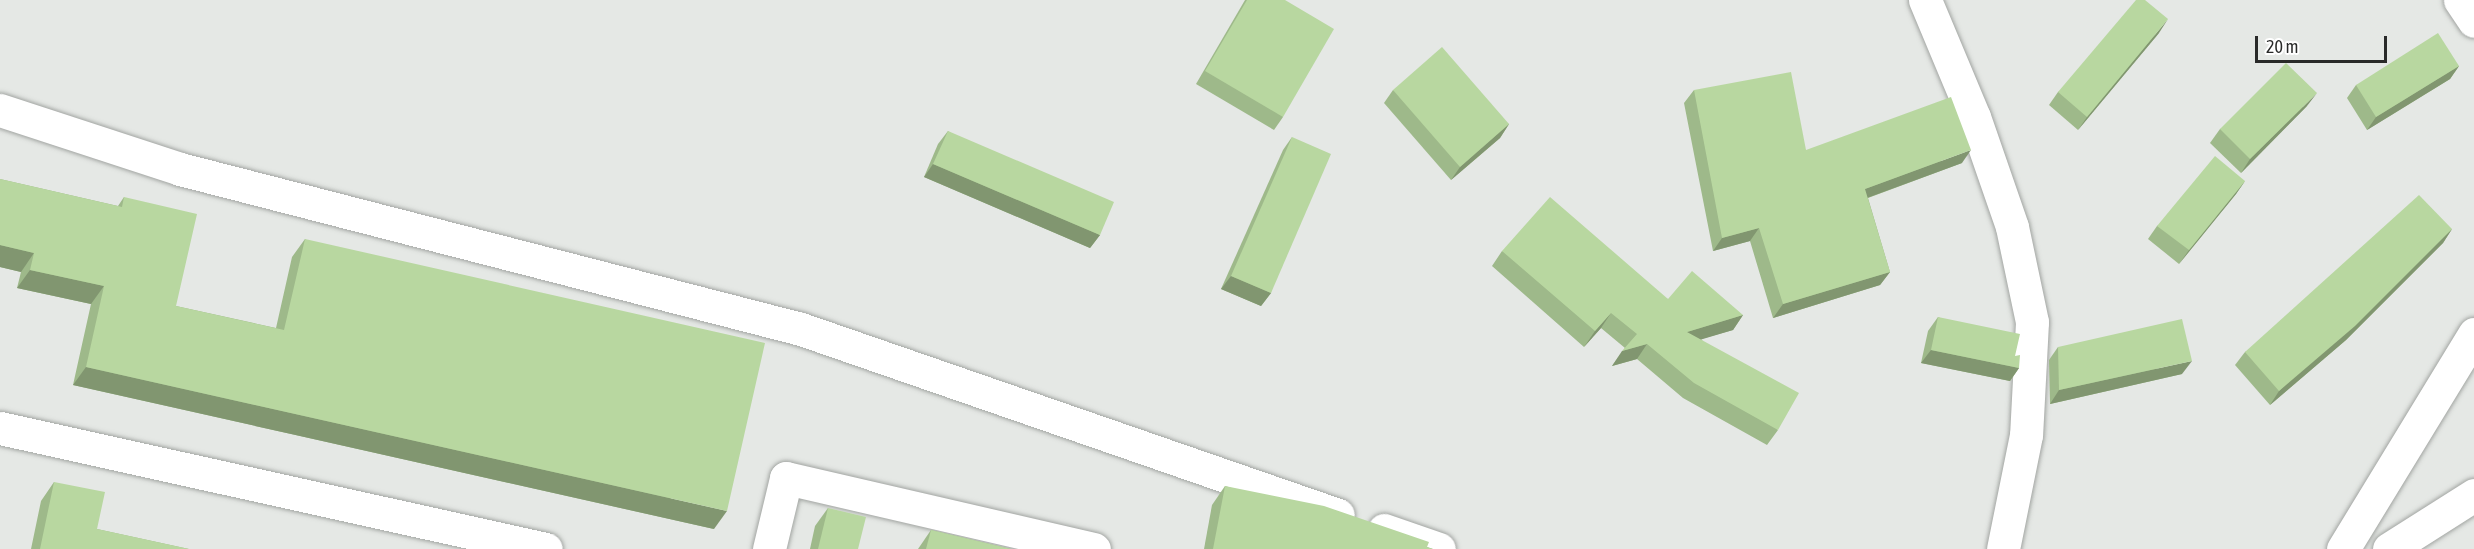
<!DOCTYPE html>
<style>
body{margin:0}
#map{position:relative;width:2474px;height:549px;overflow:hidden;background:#e5e8e5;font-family:"Asap Condensed",sans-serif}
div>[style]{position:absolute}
.roads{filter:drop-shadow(0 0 2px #a2a5a2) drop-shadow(0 0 2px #a2a5a2)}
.street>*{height:33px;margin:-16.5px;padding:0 16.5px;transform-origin:16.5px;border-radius:16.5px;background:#fff}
.wall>*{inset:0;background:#9eb98a}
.shaded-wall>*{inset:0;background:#819670}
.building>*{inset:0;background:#b8d7a0}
span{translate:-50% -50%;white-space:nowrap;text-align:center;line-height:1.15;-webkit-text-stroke:6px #fff;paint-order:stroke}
.scale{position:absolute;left:2255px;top:36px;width:132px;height:27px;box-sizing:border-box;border:3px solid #292a29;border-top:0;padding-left:8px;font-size:18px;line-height:21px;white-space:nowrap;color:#292a29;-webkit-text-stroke:4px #fff;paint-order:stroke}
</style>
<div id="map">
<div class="roads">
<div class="street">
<i style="left:1925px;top:0;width:127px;rotate:67.3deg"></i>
<i style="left:1974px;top:117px;width:116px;rotate:70.9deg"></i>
<i style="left:2012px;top:227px;width:97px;rotate:78.1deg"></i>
<i style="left:2032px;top:322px;width:113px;rotate:93deg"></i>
<i style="left:2026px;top:435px;width:116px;rotate:101.4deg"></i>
<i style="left:2460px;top:0;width:25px;rotate:56deg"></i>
<i style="left:0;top:110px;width:189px;rotate:18.1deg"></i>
<i style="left:180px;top:169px;width:641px;rotate:14.45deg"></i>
<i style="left:801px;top:329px;width:568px;rotate:19.1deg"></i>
<i style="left:0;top:428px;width:559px;rotate:12.5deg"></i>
<i style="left:1384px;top:530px;width:58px;rotate:19.1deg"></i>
<i style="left:769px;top:549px;width:73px;rotate:-76.5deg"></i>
<i style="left:786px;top:478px;width:316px;rotate:13deg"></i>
<i style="left:2343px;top:549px;width:252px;rotate:-58.6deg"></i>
<i style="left:2389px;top:549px;width:101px;rotate:-32.4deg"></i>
</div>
</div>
<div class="wall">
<i style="clip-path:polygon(1245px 0,1285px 0,1283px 117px,1274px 130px,1196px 84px)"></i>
<i style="clip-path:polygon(2159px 33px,2078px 130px,2049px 105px,2058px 92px)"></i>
<i style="clip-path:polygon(2459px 66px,2450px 79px,2367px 130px,2347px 98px,2356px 85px)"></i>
<i style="clip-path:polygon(1393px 90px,1509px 124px,1500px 138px,1451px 180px,1384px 103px)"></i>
<i style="clip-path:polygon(1694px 90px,1806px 150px,1962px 163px,1868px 198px,1890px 272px,1880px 285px,1773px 318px,1750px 241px,1713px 251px,1684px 103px)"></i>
<i style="clip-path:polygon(2307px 106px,2241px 173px,2210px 143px,2220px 129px)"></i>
<i style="clip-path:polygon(948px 131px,1100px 235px,1090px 248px,924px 177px,938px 144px)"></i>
<i style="clip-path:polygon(1292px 137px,1271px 293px,1261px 306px,1221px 289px,1283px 150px)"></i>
<i style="clip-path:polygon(0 179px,118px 206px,124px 197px,176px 306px,276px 328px,292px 257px,305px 239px,714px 529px,73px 385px,91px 304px,17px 288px,21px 272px,0 267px)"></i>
<i style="clip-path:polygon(2245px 181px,2236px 194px,2179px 264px,2148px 239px,2157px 226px)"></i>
<i style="clip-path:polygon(2452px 229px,2443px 243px,2346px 340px,2270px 405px,2235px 365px,2245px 352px)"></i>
<i style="clip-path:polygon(1502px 251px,1668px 299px,1743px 315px,1733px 330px,1701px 339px,1778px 430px,1767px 445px,1683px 398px,1637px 359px,1612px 366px,1625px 348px,1601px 328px,1584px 347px,1492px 266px)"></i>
<i style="clip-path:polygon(1938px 317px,2015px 356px,2019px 368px,2010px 381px,1921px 363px,1928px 331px)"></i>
<i style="clip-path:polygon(2058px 347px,2182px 374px,2050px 404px,2049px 360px)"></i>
<i style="clip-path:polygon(54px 482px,97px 529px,189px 549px,31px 549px,41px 501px)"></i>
<i style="clip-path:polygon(1225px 486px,1427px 547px,1433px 549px,1204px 549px,1212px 505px)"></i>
<i style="clip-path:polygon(828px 508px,858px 549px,810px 549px,815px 526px)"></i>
<i style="clip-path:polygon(931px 530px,1011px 549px,918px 549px)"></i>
</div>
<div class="shaded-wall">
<i style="clip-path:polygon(2168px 19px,2159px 33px,2078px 130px,2087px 117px)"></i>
<i style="clip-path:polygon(2459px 66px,2450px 79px,2367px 130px,2376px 117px)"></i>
<i style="clip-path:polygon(2317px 93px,2307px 106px,2241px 173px,2250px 159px)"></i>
<i style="clip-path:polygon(1509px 124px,1500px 138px,1451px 180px,1460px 167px)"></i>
<i style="clip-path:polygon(1971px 150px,1962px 163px,1856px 202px,1865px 189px)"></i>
<i style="clip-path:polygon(933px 164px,1100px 235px,1090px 248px,924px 177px)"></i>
<i style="clip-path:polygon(2245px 181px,2236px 194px,2179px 264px,2189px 250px)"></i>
<i style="clip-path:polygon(1759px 228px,1750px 241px,1713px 251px,1722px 238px)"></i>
<i style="clip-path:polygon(2452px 229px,2443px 243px,2346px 340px,2270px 405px,2279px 391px)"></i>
<i style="clip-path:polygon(0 245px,34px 253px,21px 272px,0 267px)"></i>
<i style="clip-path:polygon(30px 270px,104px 286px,91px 304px,17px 288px)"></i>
<i style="clip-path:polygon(1890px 272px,1880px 285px,1773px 318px,1783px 304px)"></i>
<i style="clip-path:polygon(1231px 276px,1271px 293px,1261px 306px,1221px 289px)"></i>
<i style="clip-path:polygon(1611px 313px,1601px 328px,1584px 347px,1595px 331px)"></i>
<i style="clip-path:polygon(1743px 315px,1733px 330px,1676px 347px,1687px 332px)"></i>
<i style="clip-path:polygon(1647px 344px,1637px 359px,1612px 366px,1622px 351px)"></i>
<i style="clip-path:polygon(1931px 350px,2019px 368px,2010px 381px,1921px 363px)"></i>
<i style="clip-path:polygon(2192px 361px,2182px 374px,2050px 404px,2059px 390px)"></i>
<i style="clip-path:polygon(86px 367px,727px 511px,714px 529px,73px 385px)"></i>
</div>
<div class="building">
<i style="clip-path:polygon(1247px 0,1285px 0,1334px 29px,1283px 117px,1205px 71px)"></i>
<i style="clip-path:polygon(2136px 0,2145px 0,2168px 19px,2087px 117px,2058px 92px)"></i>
<i style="clip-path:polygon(2438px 33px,2459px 66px,2376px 117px,2356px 85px)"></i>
<i style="clip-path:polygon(1442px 47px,1509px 124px,1460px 167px,1393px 90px)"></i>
<i style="clip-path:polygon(2286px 63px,2317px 93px,2250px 159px,2220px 129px)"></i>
<i style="clip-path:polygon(1791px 72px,1806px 150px,1951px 97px,1971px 150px,1865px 189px,1890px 272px,1783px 304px,1759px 228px,1722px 238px,1694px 90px)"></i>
<i style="clip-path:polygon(948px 131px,1114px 202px,1100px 235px,933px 164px)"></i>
<i style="clip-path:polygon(1292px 137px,1331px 154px,1271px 293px,1231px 276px)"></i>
<i style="clip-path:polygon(2215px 156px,2245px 181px,2189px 250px,2157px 226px)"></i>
<i style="clip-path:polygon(0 179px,122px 207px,124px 197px,197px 214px,176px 306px,284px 330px,305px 239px,765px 343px,727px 511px,86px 367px,104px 286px,30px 270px,34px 253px,0 245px)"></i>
<i style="clip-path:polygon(2419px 195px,2452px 229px,2355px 326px,2279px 391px,2245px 352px)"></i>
<i style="clip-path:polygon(1550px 197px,1668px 299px,1692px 271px,1743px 315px,1687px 332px,1799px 393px,1778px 430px,1694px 383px,1647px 344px,1622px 351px,1637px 334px,1611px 313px,1595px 331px,1502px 251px)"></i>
<i style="clip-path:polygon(1938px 317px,2020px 334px,2015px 356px,2020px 355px,2019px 368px,1931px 350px)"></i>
<i style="clip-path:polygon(2182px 319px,2192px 361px,2059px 390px,2058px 347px)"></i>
<i style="clip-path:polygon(54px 482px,105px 492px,97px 529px,189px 549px,40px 549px)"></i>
<i style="clip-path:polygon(1225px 486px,1324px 506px,1429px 542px,1427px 547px,1433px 549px,1213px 549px)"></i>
<i style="clip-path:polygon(828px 508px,866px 517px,858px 549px,818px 549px)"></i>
<i style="clip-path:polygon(931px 530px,1011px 549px,926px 549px)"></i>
</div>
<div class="scale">20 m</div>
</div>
